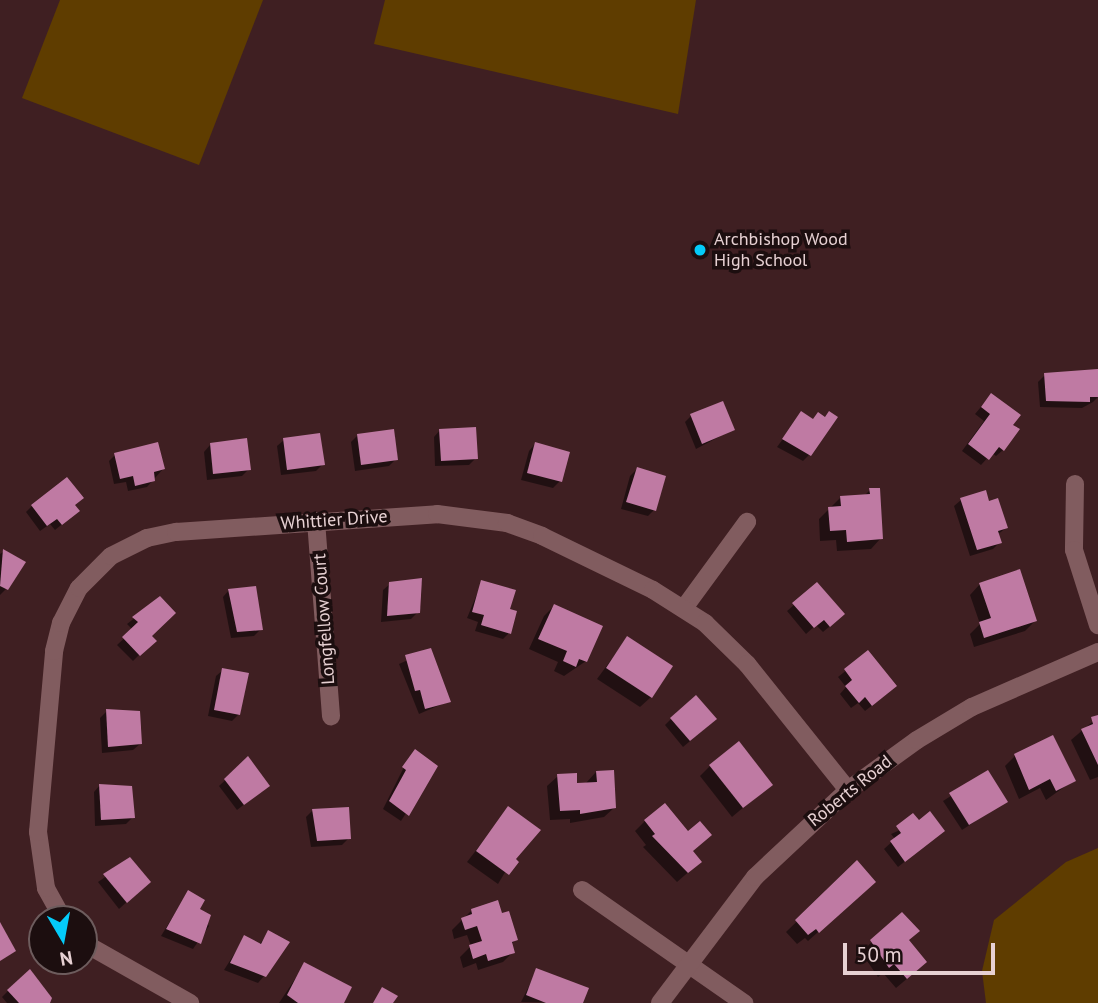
<!DOCTYPE html>
<style>
body{margin:0}
#map{position:relative;width:1098px;height:1003px;overflow:hidden;background:#3f1f22;font-family:"PT Sans",sans-serif}
div>[style]{position:absolute}
.green>*{inset:0;background:#5f3d00}
.shadow>*{inset:0;background:#0007}
.building>*{inset:0;background:#bf7aa3}
.minor>*{height:18px;margin:-9px;padding:0 9px;transform-origin:9px;border-radius:9px;background:#815c5f}
.dots>*{width:19px;height:19px;translate:-50% -50%;box-sizing:border-box;border:4px solid #1c0e0f;border-radius:50%}
span{translate:-50% -50%;white-space:nowrap;text-align:center;line-height:1.15;-webkit-text-stroke:7px #1c0e0f;paint-order:stroke}
.poi-label{font-size:18px;color:#e7d1d3}
.left{translate:0 -50%;text-align:left}
.street-label{font-size:18px;color:#e7d1d3}
.north{position:absolute;left:28px;top:905px;width:70px;height:70px;box-sizing:border-box;background:#1c0e0f;border:2px solid #6d5c5d;border-radius:50%;rotate:170deg;font-size:19px;font-weight:700;line-height:28px;text-align:center;color:#e7d1d3}
.north::after{content:'';display:block;margin:auto;width:24px;height:32px;background:#04cbf9;clip-path:polygon(50% 0,100% 100%,50% 72%,0 100%)}
.scale{position:absolute;left:843px;top:943px;width:152px;height:32px;box-sizing:border-box;border:4px solid #e7d1d3;border-top:0;padding-left:9px;font-size:21px;line-height:24px;white-space:nowrap;color:#e7d1d3;-webkit-text-stroke:5px #1c0e0f;paint-order:stroke}
</style>
<div id="map">
<div class="green">
<i style="clip-path:polygon(60px 0,263px 0,199px 165px,22px 98px)"></i>
<i style="clip-path:polygon(385px 0,696px 0,678px 114px,374px 44px)"></i>
<i style="clip-path:polygon(1098px 848px,1098px 1003px,986px 1003px,982px 971px,994px 920px,1066px 862px)"></i>
</div>
<div class="shadow">
<i style="clip-path:polygon(1098px 371px,1098px 397px,1093px 402px,1082px 408px,1040px 407px,1038px 382px,1045px 375px)"></i>
<i style="clip-path:polygon(991px 395px,1011px 425px,1003px 450px,996px 456px,992px 453px,981px 465px,962px 451px,984px 421px,975px 414px)"></i>
<i style="clip-path:polygon(802px 413px,809px 455px,803px 461px,777px 447px)"></i>
<i style="clip-path:polygon(691px 416px,732px 430px,696px 449px,685px 422px)"></i>
<i style="clip-path:polygon(440px 430px,476px 458px,469px 465px,435px 466px,434px 437px)"></i>
<i style="clip-path:polygon(358px 435px,396px 459px,389px 466px,355px 471px,351px 442px)"></i>
<i style="clip-path:polygon(284px 440px,323px 464px,316px 471px,281px 475px,277px 446px)"></i>
<i style="clip-path:polygon(535px 444px,560px 481px,553px 488px,521px 480px,529px 451px)"></i>
<i style="clip-path:polygon(210px 445px,249px 469px,242px 476px,207px 480px,204px 452px)"></i>
<i style="clip-path:polygon(115px 455px,163px 469px,147px 487px,128px 491px,126px 482px,114px 484px,109px 461px)"></i>
<i style="clip-path:polygon(637px 469px,654px 510px,648px 516px,621px 509px,630px 476px)"></i>
<i style="clip-path:polygon(870px 490px,881px 538px,871px 549px,837px 551px,836px 540px,820px 541px,819px 519px,841px 497px,864px 496px)"></i>
<i style="clip-path:polygon(961px 500px,988px 503px,1006px 528px,997px 535px,1000px 542px,993px 549px,970px 556px,954px 506px)"></i>
<i style="clip-path:polygon(32px 506px,73px 506px,71px 517px,55px 530px,50px 524px,40px 531px,26px 512px)"></i>
<i style="clip-path:polygon(3px 552px,6px 589px,0 595px,0 554px)"></i>
<i style="clip-path:polygon(420px 580px,418px 612px,411px 619px,381px 622px,383px 590px,390px 584px)"></i>
<i style="clip-path:polygon(482px 582px,509px 633px,503px 639px,475px 631px,478px 622px,467px 618px)"></i>
<i style="clip-path:polygon(980px 584px,1035px 621px,1025px 631px,974px 647px,970px 634px,980px 624px,970px 595px)"></i>
<i style="clip-path:polygon(229px 590px,261px 629px,254px 636px,231px 638px,223px 597px)"></i>
<i style="clip-path:polygon(160px 598px,150px 636px,154px 640px,133px 661px,117px 645px,133px 630px,127px 624px)"></i>
<i style="clip-path:polygon(794px 605px,836px 621px,823px 632px,816px 625px,806px 634px,787px 611px)"></i>
<i style="clip-path:polygon(554px 606px,586px 661px,564px 676px,554px 671px,558px 662px,529px 649px,544px 616px)"></i>
<i style="clip-path:polygon(627px 638px,651px 697px,640px 707px,597px 679px)"></i>
<i style="clip-path:polygon(430px 650px,449px 701px,419px 714px,399px 664px)"></i>
<i style="clip-path:polygon(868px 653px,888px 693px,865px 711px,858px 703px,851px 708px,840px 694px,846px 687px,838px 677px)"></i>
<i style="clip-path:polygon(223px 670px,239px 714px,232px 721px,208px 716px,216px 676px)"></i>
<i style="clip-path:polygon(107px 711px,140px 744px,133px 750px,102px 753px,100px 718px)"></i>
<i style="clip-path:polygon(1098px 717px,1098px 777px,1090px 780px,1071px 740px)"></i>
<i style="clip-path:polygon(671px 719px,708px 726px,683px 747px,665px 725px)"></i>
<i style="clip-path:polygon(1015px 756px,1074px 780px,1046px 800px,1040px 788px,1019px 799px,1005px 766px)"></i>
<i style="clip-path:polygon(409px 757px,436px 766px,401px 821px,383px 809px)"></i>
<i style="clip-path:polygon(248px 759px,268px 786px,237px 810px,219px 786px)"></i>
<i style="clip-path:polygon(710px 766px,770px 785px,732px 817px,700px 776px)"></i>
<i style="clip-path:polygon(596px 772px,615px 807px,604px 817px,570px 823px,570px 819px,550px 820px,547px 786px,558px 776px,575px 785px,586px 783px)"></i>
<i style="clip-path:polygon(987px 773px,1005px 802px,962px 830px,943px 801px)"></i>
<i style="clip-path:polygon(100px 785px,133px 817px,126px 824px,95px 826px,94px 792px)"></i>
<i style="clip-path:polygon(508px 809px,513px 859px,498px 884px,467px 862px)"></i>
<i style="clip-path:polygon(312px 811px,349px 838px,342px 845px,311px 847px,306px 817px)"></i>
<i style="clip-path:polygon(645px 821px,700px 862px,677px 882px,643px 847px,646px 845px,635px 831px)"></i>
<i style="clip-path:polygon(918px 822px,943px 831px,898px 867px,884px 849px,895px 839px,891px 834px)"></i>
<i style="clip-path:polygon(130px 860px,142px 888px,119px 909px,98px 882px)"></i>
<i style="clip-path:polygon(857px 863px,863px 892px,808px 941px,805px 938px,797px 944px,786px 932px)"></i>
<i style="clip-path:polygon(188px 892px,209px 926px,193px 949px,161px 936px)"></i>
<i style="clip-path:polygon(471px 911px,516px 939px,511px 945px,513px 952px,503px 962px,478px 970px,476px 963px,463px 968px,460px 957px,471px 946px,467px 935px,454px 939px,452px 930px)"></i>
<i style="clip-path:polygon(902px 914px,915px 972px,896px 988px,883px 973px,878px 977px,861px 952px)"></i>
<i style="clip-path:polygon(269px 932px,264px 976px,258px 983px,224px 970px,245px 937px,259px 945px)"></i>
<i style="clip-path:polygon(305px 964px,342px 1003px,279px 1003px)"></i>
<i style="clip-path:polygon(537px 970px,581px 1003px,521px 1002px)"></i>
<i style="clip-path:polygon(8px 991px,50px 1003px,7px 1003px,2px 997px)"></i>
</div>
<div class="building">
<i style="clip-path:polygon(1098px 369px,1098px 397px,1090px 397px,1090px 402px,1046px 401px,1044px 373px)"></i>
<i style="clip-path:polygon(991px 393px,1021px 415px,1013px 425px,1020px 429px,1004px 451px,999px 447px,989px 460px,968px 444px,990px 414px,981px 407px)"></i>
<i style="clip-path:polygon(723px 401px,735px 430px,702px 444px,690px 414px)"></i>
<i style="clip-path:polygon(801px 411px,813px 419px,818px 412px,825px 417px,829px 411px,838px 417px,811px 456px,782px 439px)"></i>
<i style="clip-path:polygon(476px 427px,478px 459px,441px 461px,439px 429px)"></i>
<i style="clip-path:polygon(394px 429px,398px 460px,361px 465px,357px 434px)"></i>
<i style="clip-path:polygon(320px 433px,325px 465px,287px 470px,283px 438px)"></i>
<i style="clip-path:polygon(247px 438px,251px 470px,213px 474px,210px 443px)"></i>
<i style="clip-path:polygon(158px 442px,165px 469px,154px 472px,155px 481px,135px 486px,133px 476px,120px 479px,114px 453px)"></i>
<i style="clip-path:polygon(535px 442px,570px 452px,562px 482px,527px 473px)"></i>
<i style="clip-path:polygon(637px 467px,666px 476px,656px 511px,626px 502px)"></i>
<i style="clip-path:polygon(67px 477px,84px 498px,75px 505px,80px 511px,62px 525px,57px 519px,47px 526px,31px 505px)"></i>
<i style="clip-path:polygon(869px 488px,880px 488px,883px 539px,847px 542px,846px 530px,830px 531px,828px 507px,841px 506px,840px 496px,870px 494px)"></i>
<i style="clip-path:polygon(986px 490px,989px 501px,998px 498px,1008px 528px,998px 531px,1002px 543px,977px 550px,960px 498px)"></i>
<i style="clip-path:polygon(3px 549px,26px 562px,8px 590px,0 586px)"></i>
<i style="clip-path:polygon(1020px 569px,1037px 621px,984px 638px,979px 622px,991px 618px,979px 583px)"></i>
<i style="clip-path:polygon(422px 578px,420px 613px,387px 616px,389px 582px)"></i>
<i style="clip-path:polygon(481px 580px,516px 590px,510px 609px,517px 611px,511px 634px,481px 625px,484px 615px,472px 612px)"></i>
<i style="clip-path:polygon(817px 582px,845px 614px,830px 627px,824px 620px,814px 628px,792px 603px)"></i>
<i style="clip-path:polygon(256px 586px,263px 630px,237px 632px,228px 589px)"></i>
<i style="clip-path:polygon(160px 596px,176px 613px,152px 636px,157px 641px,140px 656px,122px 637px,138px 622px,132px 617px)"></i>
<i style="clip-path:polygon(554px 604px,603px 626px,587px 662px,579px 659px,576px 667px,563px 661px,567px 651px,538px 639px)"></i>
<i style="clip-path:polygon(627px 636px,673px 666px,652px 698px,606px 668px)"></i>
<i style="clip-path:polygon(431px 648px,451px 702px,425px 709px,420px 690px,415px 691px,405px 655px)"></i>
<i style="clip-path:polygon(868px 650px,897px 686px,872px 706px,865px 697px,859px 703px,845px 686px,852px 680px,844px 669px)"></i>
<i style="clip-path:polygon(222px 668px,249px 673px,240px 715px,214px 710px)"></i>
<i style="clip-path:polygon(696px 695px,717px 719px,690px 741px,670px 718px)"></i>
<i style="clip-path:polygon(106px 709px,140px 711px,142px 744px,108px 747px)"></i>
<i style="clip-path:polygon(1098px 715px,1098px 765px,1081px 729px,1093px 724px,1091px 717px)"></i>
<i style="clip-path:polygon(1053px 735px,1076px 781px,1056px 791px,1050px 779px,1029px 790px,1014px 754px)"></i>
<i style="clip-path:polygon(739px 741px,773px 785px,743px 808px,709px 765px)"></i>
<i style="clip-path:polygon(415px 749px,438px 766px,409px 816px,389px 801px,406px 770px,402px 767px)"></i>
<i style="clip-path:polygon(248px 756px,270px 786px,244px 805px,224px 779px)"></i>
<i style="clip-path:polygon(614px 770px,616px 808px,580px 814px,580px 810px,560px 811px,557px 774px,577px 773px,577px 783px,597px 782px,596px 771px)"></i>
<i style="clip-path:polygon(988px 770px,1008px 802px,969px 825px,949px 793px)"></i>
<i style="clip-path:polygon(99px 784px,132px 786px,135px 818px,101px 820px)"></i>
<i style="clip-path:polygon(665px 803px,688px 831px,700px 821px,712px 835px,693px 851px,702px 862px,688px 873px,652px 836px,655px 834px,644px 820px)"></i>
<i style="clip-path:polygon(508px 806px,541px 830px,516px 859px,519px 862px,509px 875px,476px 851px)"></i>
<i style="clip-path:polygon(349px 807px,351px 839px,317px 841px,312px 809px)"></i>
<i style="clip-path:polygon(930px 811px,945px 831px,905px 862px,890px 841px,901px 833px,896px 826px,913px 813px,919px 820px)"></i>
<i style="clip-path:polygon(130px 857px,151px 882px,127px 903px,103px 874px)"></i>
<i style="clip-path:polygon(857px 860px,876px 882px,819px 933px,816px 929px,808px 935px,795px 920px)"></i>
<i style="clip-path:polygon(188px 890px,205px 900px,200px 909px,211px 915px,201px 944px,166px 929px)"></i>
<i style="clip-path:polygon(498px 900px,502px 913px,509px 911px,518px 940px,512px 942px,515px 953px,488px 961px,486px 954px,473px 959px,469px 945px,482px 941px,477px 926px,465px 930px,461px 918px,472px 914px,471px 909px)"></i>
<i style="clip-path:polygon(902px 912px,920px 931px,909px 940px,927px 962px,907px 979px,894px 964px,889px 968px,870px 940px)"></i>
<i style="clip-path:polygon(0 922px,16px 951px,0 961px)"></i>
<i style="clip-path:polygon(268px 930px,290px 942px,266px 977px,230px 963px,244px 935px,261px 944px)"></i>
<i style="clip-path:polygon(304px 962px,352px 987px,344px 1003px,298px 1003px,287px 995px)"></i>
<i style="clip-path:polygon(536px 968px,589px 988px,583px 1003px,546px 1003px,526px 995px)"></i>
<i style="clip-path:polygon(30px 969px,52px 998px,50px 1003px,19px 1003px,7px 990px)"></i>
<i style="clip-path:polygon(382px 987px,398px 996px,393px 1003px,373px 1003px)"></i>
</div>
<div class="minor">
<i style="left:1075px;top:484px;width:66px;rotate:90.9deg"></i>
<i style="left:1074px;top:550px;width:79px;rotate:72.3deg"></i>
<i style="left:316px;top:521px;width:196px;rotate:85.6deg"></i>
<i style="left:684px;top:608px;width:107px;rotate:-53.8deg"></i>
<i style="left:582px;top:890px;width:198px;rotate:34.9deg"></i>
<i style="left:63px;top:919px;width:35px;rotate:-119deg"></i>
<i style="left:46px;top:888px;width:57px;rotate:-98.1deg"></i>
<i style="left:38px;top:832px;width:182px;rotate:-84.9deg"></i>
<i style="left:54px;top:651px;width:29px;rotate:-76deg"></i>
<i style="left:61px;top:623px;width:39px;rotate:-63deg"></i>
<i style="left:79px;top:588px;width:45px;rotate:-45deg"></i>
<i style="left:111px;top:556px;width:40px;rotate:-26.6deg"></i>
<i style="left:147px;top:538px;width:30px;rotate:-12deg"></i>
<i style="left:176px;top:532px;width:262px;rotate:-3.9deg"></i>
<i style="left:437px;top:514px;width:71px;rotate:7.3deg"></i>
<i style="left:507px;top:523px;width:37px;rotate:20deg"></i>
<i style="left:542px;top:536px;width:123px;rotate:25.9deg"></i>
<i style="left:653px;top:590px;width:62px;rotate:32.4deg"></i>
<i style="left:705px;top:623px;width:59px;rotate:44.3deg"></i>
<i style="left:747px;top:664px;width:161px;rotate:51.3deg"></i>
<i style="left:84px;top:943px;width:122px;rotate:29.5deg"></i>
<i style="left:660px;top:1003px;width:158px;rotate:-53deg"></i>
<i style="left:755px;top:877px;width:127px;rotate:-43.1deg"></i>
<i style="left:848px;top:790px;width:85px;rotate:-35.9deg"></i>
<i style="left:917px;top:740px;width:64px;rotate:-31deg"></i>
<i style="left:972px;top:707px;width:137px;rotate:-23.6deg"></i>
</div>
<div class="dots">
<i style="left:700px;top:250px;background:#04cbf9"></i>
</div>
<div class="poi-label">
<span class="left" style="left:714px;top:250px">Archbishop Wood<br>High School</span>
</div>
<div class="street-label">
<span style="left:334px;top:520px;rotate:-4deg">Whittier Drive</span>
<span style="left:324px;top:619px;rotate:-94deg">Longfellow Court</span>
<span style="left:850px;top:791px;rotate:-39deg">Roberts Road</span>
</div>
<div class="north">N</div>
<div class="scale">50 m</div>
</div>
